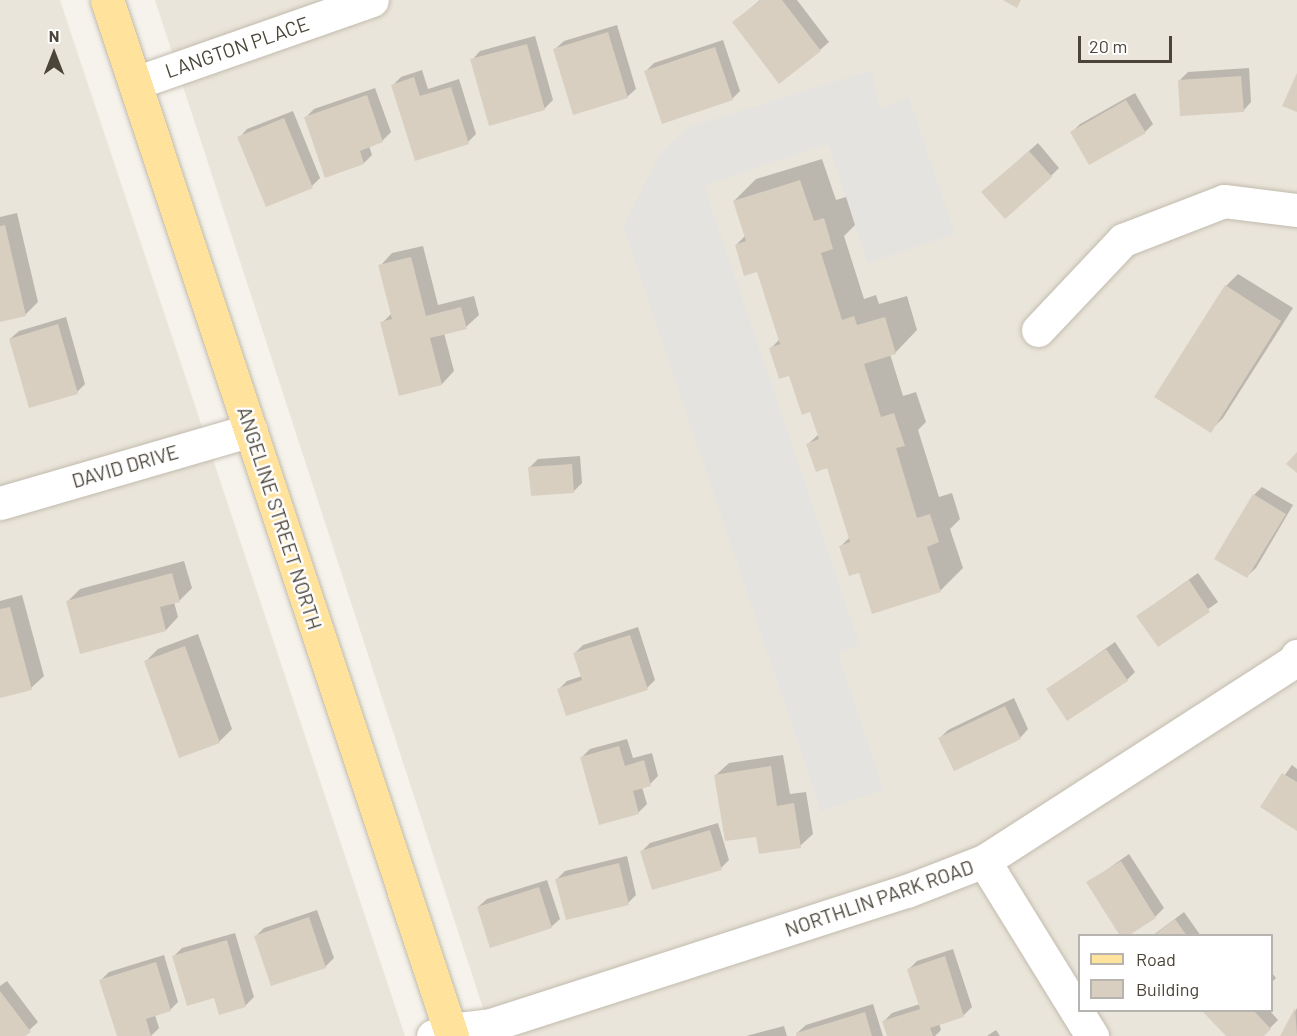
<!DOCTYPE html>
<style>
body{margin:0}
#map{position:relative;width:1297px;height:1036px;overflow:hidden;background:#f6f3ec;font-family:Barlow,sans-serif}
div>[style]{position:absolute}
.residential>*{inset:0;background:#eae5da}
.parking>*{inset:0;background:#e5e3e0}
.shadow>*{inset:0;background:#0003}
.building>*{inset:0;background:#d8cfc1}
.roads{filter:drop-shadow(0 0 2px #c2bbae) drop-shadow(0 0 2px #c2bbae)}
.minor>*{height:33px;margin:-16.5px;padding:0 16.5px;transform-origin:16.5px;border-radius:16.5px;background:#fff}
.major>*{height:33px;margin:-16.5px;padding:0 16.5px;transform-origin:16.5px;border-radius:16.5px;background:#ffe39c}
span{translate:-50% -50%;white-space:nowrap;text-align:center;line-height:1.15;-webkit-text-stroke:5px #fff;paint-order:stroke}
.street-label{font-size:20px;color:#4b4439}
.legend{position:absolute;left:1078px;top:934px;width:195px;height:78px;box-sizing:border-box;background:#fff;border:2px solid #b7b4b0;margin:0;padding:8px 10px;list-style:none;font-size:18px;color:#4b4439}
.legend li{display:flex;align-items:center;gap:12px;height:30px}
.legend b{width:30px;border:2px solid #b7b4b0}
.north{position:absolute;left:24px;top:24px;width:60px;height:60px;-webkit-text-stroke:4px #fff;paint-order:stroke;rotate:0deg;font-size:16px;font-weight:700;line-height:24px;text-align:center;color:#4b4439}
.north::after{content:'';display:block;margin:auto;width:21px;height:27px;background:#4b4439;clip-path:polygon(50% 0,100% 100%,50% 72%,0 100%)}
.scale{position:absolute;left:1078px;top:36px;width:94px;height:27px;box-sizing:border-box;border:3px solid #4b4439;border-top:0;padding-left:8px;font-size:18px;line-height:21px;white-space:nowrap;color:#4b4439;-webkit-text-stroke:4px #fff;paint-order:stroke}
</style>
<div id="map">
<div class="residential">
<i style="clip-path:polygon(0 0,60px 0,405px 1036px,0 1036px)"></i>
<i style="clip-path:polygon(evenodd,155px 0,1297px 0,1297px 1036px,492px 1036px,155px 0,1080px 936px,1272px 936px,1272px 1010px,1080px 1010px,1080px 936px)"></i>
</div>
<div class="parking">
<i style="clip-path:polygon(872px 70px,880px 109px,909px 97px,955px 234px,868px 263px,828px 144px,704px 186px,860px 645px,838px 653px,884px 790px,821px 811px,623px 226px,661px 152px,688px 127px)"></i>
</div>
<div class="shadow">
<i style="clip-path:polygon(760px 0,797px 0,829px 42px,820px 50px,734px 22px)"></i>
<i style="clip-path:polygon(617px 25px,636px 89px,627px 97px,555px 49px,564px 41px)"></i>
<i style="clip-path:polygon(535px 36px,553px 100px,544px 109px,472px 60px,480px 51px)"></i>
<i style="clip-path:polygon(723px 40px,740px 91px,732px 99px,646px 71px,654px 63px)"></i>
<i style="clip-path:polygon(1249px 68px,1251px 102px,1243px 111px,1180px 80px,1188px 72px)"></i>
<i style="clip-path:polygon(422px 70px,428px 89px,459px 79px,476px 134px,468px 142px,393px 85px,401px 77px)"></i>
<i style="clip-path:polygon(375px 88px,391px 132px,382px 141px,369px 146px,372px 155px,364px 163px,306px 117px,314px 109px)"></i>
<i style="clip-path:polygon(1135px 93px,1153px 124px,1145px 132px,1072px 132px,1080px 124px)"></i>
<i style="clip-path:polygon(293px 111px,320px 178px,312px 186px,239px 138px,247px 129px)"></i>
<i style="clip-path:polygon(1038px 143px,1059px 168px,1051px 176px,992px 184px)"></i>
<i style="clip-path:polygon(822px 159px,836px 200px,846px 197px,855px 225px,844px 236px,864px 299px,876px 295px,879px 304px,907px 296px,917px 330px,895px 353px,890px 354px,903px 396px,916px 392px,926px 422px,918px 430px,939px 497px,952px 493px,960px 519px,950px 529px,963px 568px,941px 590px,873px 612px,860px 571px,841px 546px,850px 537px,828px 466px,808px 444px,819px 434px,811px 410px,790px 374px,771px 348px,780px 339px,758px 270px,736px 245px,745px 236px,734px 201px,756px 179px)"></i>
<i style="clip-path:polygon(17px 213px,38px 302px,25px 315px,0 320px,0 217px)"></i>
<i style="clip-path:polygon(423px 246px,438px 305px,474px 296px,479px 315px,466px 327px,444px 333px,454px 371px,442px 384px,400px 394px,382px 323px,392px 313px,380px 266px,392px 253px)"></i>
<i style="clip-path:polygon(1238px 274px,1293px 308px,1223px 418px,1210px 431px,1226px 286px)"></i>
<i style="clip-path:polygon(66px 317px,85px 384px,77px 392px,10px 339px,19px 331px)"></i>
<i style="clip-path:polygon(580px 456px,582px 483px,574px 491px,530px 467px,538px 459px)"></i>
<i style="clip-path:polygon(1262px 487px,1293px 505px,1256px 568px,1247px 576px,1254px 495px)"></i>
<i style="clip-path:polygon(184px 561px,192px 588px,179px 601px,174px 602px,178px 617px,166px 630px,68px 601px,80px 589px)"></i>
<i style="clip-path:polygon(1198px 573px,1218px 602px,1158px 645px,1138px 616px)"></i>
<i style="clip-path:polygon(22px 595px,44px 676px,31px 688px,0 697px,0 601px)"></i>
<i style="clip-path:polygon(638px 627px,655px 680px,647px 688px,559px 689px,567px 681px,582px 676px,575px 653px,583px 645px)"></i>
<i style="clip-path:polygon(198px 634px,232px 729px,220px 741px,180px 756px,145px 662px,158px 649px)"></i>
<i style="clip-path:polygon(1115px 642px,1135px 672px,1127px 680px,1048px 689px)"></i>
<i style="clip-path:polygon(1014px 698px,1028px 729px,1020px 738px,940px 738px,948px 730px)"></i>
<i style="clip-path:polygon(627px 739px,633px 758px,652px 753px,658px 776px,650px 784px,642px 787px,647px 804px,639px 812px,600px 823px,581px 758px,590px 749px)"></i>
<i style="clip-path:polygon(783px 755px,790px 794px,806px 792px,813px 834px,800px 846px,758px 835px,716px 775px,729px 763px)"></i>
<i style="clip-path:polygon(1292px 765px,1297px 769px,1297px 830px,1262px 807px)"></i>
<i style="clip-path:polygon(718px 823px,729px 860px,721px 868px,642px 851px,650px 843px)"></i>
<i style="clip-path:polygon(1129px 854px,1164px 908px,1155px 917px,1088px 883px)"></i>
<i style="clip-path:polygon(627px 856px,636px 895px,628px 903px,557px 879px,565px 871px)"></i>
<i style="clip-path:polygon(547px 880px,560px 919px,551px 927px,478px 907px,487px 899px)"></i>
<i style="clip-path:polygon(317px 910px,334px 958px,325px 967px,256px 936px,264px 928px)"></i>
<i style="clip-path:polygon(1184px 912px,1201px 936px,1152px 936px)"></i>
<i style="clip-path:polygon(235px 933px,254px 997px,245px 1006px,215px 996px,174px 956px,182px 948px)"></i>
<i style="clip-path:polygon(953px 949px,972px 1007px,964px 1015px,939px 1023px,941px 1030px,935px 1036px,888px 1036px,884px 1021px,892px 1013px,920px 1004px,909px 969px,917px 961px)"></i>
<i style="clip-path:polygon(164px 955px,178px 1002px,170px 1010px,155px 1015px,159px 1028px,151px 1036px,118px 1036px,101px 980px,109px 972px)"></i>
<i style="clip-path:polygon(1272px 973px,1276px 978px,1272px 982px)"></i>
<i style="clip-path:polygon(7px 981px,38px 1022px,23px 1036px,0 1036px,0 986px)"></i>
<i style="clip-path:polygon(873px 1004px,883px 1036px,798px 1036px,797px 1033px,806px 1025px)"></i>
<i style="clip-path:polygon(1297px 1008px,1297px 1036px,1282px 1036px)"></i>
<i style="clip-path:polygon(1203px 1010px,1269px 1010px,1278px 1020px,1262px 1036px,1228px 1036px)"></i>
<i style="clip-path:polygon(784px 1026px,787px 1036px,746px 1036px)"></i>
<i style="clip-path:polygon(996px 1030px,1000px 1036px,987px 1036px)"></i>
</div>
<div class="building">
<i style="clip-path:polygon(761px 0,782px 0,821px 51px,779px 84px,732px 22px)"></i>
<i style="clip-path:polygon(1003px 0,1021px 0,1017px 8px)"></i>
<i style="clip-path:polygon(608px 32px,628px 98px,573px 115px,553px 49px)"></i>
<i style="clip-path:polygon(527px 44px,545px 110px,489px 126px,470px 59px)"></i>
<i style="clip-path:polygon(715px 47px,733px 100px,662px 124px,644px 71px)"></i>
<i style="clip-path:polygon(1297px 73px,1297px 112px,1282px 106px)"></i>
<i style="clip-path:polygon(1241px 76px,1244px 112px,1180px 116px,1178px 80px)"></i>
<i style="clip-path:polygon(414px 77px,420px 96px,451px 87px,469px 144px,415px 161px,391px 85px)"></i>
<i style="clip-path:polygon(367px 95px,383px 142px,360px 151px,364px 164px,325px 178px,304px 117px)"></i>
<i style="clip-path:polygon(1126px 100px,1146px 133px,1089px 165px,1070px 132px)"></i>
<i style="clip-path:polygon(284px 118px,313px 188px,266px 207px,237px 137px)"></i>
<i style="clip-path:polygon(1029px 151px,1052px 177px,1005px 219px,981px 192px)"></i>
<i style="clip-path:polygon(800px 180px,814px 221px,824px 218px,833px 249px,821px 253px,842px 320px,854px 316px,857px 325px,885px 317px,896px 354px,864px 364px,881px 417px,894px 413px,905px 446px,896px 448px,917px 518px,930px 514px,939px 542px,927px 547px,941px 592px,872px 614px,859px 573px,849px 576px,839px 546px,850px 542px,827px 468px,816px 472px,806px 444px,819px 439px,810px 412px,802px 415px,789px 376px,779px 379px,769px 348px,780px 344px,757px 272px,744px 276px,735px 245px,746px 241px,733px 201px)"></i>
<i style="clip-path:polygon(5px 225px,26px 316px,0 322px,0 226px)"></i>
<i style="clip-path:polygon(411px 257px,426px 316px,461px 307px,467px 329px,430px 338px,442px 385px,399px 396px,380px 322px,392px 319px,378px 265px)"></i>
<i style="clip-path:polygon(1225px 285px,1281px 321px,1211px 433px,1154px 397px)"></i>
<i style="clip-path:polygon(58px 324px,78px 394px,29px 408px,9px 339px)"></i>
<i style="clip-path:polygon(1297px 452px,1297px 473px,1286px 464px)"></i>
<i style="clip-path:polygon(572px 464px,574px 493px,531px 496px,528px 467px)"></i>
<i style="clip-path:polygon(1253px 494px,1286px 514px,1247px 578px,1214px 559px)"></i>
<i style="clip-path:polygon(172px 573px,180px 602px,160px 607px,166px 631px,80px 654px,66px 601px)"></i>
<i style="clip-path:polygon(1189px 580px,1210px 612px,1158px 647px,1136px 616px)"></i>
<i style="clip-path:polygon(10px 607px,32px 690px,0 698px,0 609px)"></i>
<i style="clip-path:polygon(630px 635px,648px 690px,566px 716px,557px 689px,582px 680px,573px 653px)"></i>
<i style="clip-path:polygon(185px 646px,220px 743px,179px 758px,144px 661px)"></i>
<i style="clip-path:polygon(1106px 649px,1128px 681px,1067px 721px,1046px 689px)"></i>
<i style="clip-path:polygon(1005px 706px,1021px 739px,954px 771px,938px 738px)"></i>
<i style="clip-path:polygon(619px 746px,625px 766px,644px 760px,651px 786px,633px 791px,639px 814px,599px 825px,580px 757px)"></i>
<i style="clip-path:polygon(771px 766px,777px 806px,794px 803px,801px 848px,759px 854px,756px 837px,725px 841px,714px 775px)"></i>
<i style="clip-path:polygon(1282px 773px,1297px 782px,1297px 831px,1260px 807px)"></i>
<i style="clip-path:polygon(710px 830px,722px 870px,652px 890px,640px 851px)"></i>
<i style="clip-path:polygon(1121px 861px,1156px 918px,1128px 936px,1120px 936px,1086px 882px)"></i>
<i style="clip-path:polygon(619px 863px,629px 905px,566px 920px,555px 879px)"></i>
<i style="clip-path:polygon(539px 887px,552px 928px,490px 948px,477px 907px)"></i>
<i style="clip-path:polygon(309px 917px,326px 968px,271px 986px,254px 936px)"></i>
<i style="clip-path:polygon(1175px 919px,1187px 936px,1153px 936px)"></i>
<i style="clip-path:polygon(227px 940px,246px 1007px,219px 1015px,214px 998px,187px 1006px,172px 956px)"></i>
<i style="clip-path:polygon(945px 956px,964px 1017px,930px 1028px,933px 1036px,887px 1036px,882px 1021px,920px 1009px,907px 969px)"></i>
<i style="clip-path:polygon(156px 962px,171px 1011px,146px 1019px,151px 1036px,117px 1036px,99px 980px)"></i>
<i style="clip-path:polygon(0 991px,31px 1032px,25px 1036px,0 1036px)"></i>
<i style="clip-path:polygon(1295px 1008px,1297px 1036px,1280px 1036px)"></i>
<i style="clip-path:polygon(1201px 1010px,1253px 1010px,1271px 1029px,1264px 1036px,1226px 1036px)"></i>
<i style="clip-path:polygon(865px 1012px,872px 1036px,796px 1036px,796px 1033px)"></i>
</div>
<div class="roads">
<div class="minor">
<i style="left:135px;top:83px;width:251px;rotate:-19.3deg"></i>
<i style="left:1038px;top:330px;width:124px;rotate:-46.6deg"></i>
<i style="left:1123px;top:240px;width:108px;rotate:-21.1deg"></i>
<i style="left:1224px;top:201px;width:74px;rotate:7deg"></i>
<i style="left:0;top:503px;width:261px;rotate:-16.2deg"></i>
<i style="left:984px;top:861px;width:206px;rotate:58.3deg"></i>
<i style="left:433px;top:1036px;width:18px;rotate:-19deg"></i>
<i style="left:450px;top:1030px;width:41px;rotate:-7deg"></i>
<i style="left:491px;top:1025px;width:437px;rotate:-17.9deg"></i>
<i style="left:907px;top:891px;width:83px;rotate:-21.3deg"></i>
<i style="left:984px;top:861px;width:369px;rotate:-32.8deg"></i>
<i style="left:1294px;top:661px;width:6px;rotate:-59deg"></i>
</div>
<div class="major">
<i style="left:107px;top:0;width:1092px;rotate:71.58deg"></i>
</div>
</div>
<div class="street-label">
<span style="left:237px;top:47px;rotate:-19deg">LANGTON PLACE</span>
<span style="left:125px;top:466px;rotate:-16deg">DAVID DRIVE</span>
<span style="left:280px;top:518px;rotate:72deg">ANGELINE STREET NORTH</span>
<span style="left:879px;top:898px;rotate:-19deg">NORTHLIN PARK ROAD</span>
</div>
<ul class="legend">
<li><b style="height:8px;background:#ffe39c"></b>Road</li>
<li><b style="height:16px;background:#d8cfc1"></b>Building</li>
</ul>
<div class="north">N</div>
<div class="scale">20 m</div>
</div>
